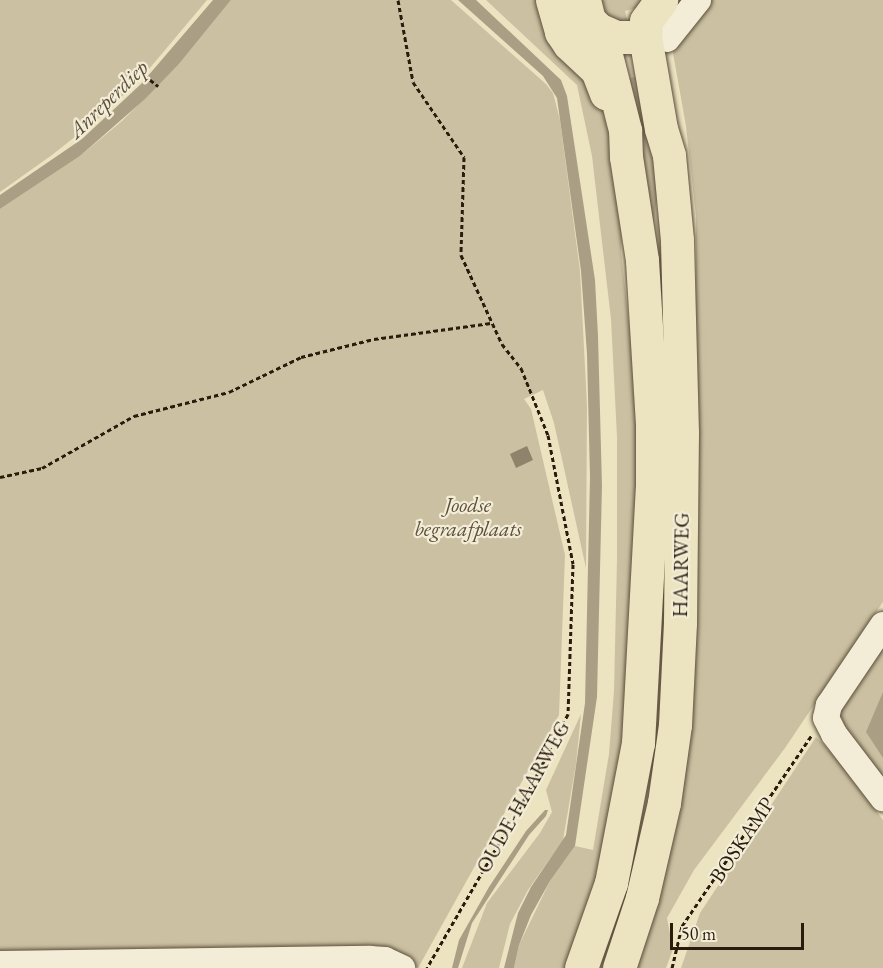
<!DOCTYPE html>
<style>
body{margin:0}
#map{position:relative;width:883px;height:968px;overflow:hidden;background:#ece3c1;font-family:"EB Garamond",serif}
div>[style]{position:absolute}
.green>*{inset:0;background:#cbc1a2}
.water>*{inset:0;background:#aa9f84}
.building>*{inset:0;background:#8f836b}
.path>*{height:3px;margin-top:-1.5px;transform-origin:0;background:repeating-linear-gradient(90deg,#2b1b0d 0 4.5px,transparent 0 7.5px)}
.roads{filter:drop-shadow(0 0 2px #5b4d3a) drop-shadow(0 0 2px #5b4d3a)}
.minor>*{height:26px;margin:-13px;padding:0 13px;transform-origin:13px;border-radius:13px;background:#f3edd7}
.major>*{height:33px;margin:-16.5px;padding:0 16.5px;transform-origin:16.5px;border-radius:16.5px;background:#ece3c1}
span{translate:-50% -50%;white-space:nowrap;text-align:center;line-height:1.15;-webkit-text-stroke:4.5px #f3edd7;paint-order:stroke}
.park-label{font-size:21px;color:#5b4d3a;font-style:italic}
.street-label{font-size:21px;color:#2b1b0d}
.water-label{font-size:22px;color:#5e503d;font-style:italic}
.scale{position:absolute;left:670px;top:923px;width:134px;height:27px;box-sizing:border-box;border:3px solid #2b1b0d;border-top:0;padding-left:8px;font-size:18px;line-height:21px;white-space:nowrap;color:#2b1b0d;-webkit-text-stroke:4px #f3edd7;paint-order:stroke}
</style>
<div id="map">
<div class="green">
<i style="clip-path:polygon(0 0,207px 0,144px 75px,105px 113px,52px 155px,0 192px)"></i>
<i style="clip-path:polygon(231px 0,451px 0,546px 84px,553px 93px,560px 120px,580px 271px,587px 406px,586px 568px,554px 423px,543px 390px,524px 399px,531px 409px,565px 555px,559px 715px,418px 968px,388px 949px,0 953px,0 209px,80px 156px,122px 121px,179px 64px)"></i>
<i style="clip-path:polygon(486px 0,547px 0,596px 87px,612px 138px,622px 224px,621px 251px,628px 316px,640px 413px,622px 792px,571px 968px,514px 968px,519px 945px,550px 881px,575px 846px,593px 850px,609px 754px,614px 691px,617px 560px,617px 437px,611px 319px,592px 156px,577px 85px)"></i>
<i style="clip-path:polygon(597px 0,646px 0,636px 8px,625px 11px,628px 24px,608px 19px)"></i>
<i style="clip-path:polygon(710px 0,883px 0,883px 602px,785px 748px,694px 870px,667px 918px,673px 949px,666px 968px,634px 968px,663px 863px,696px 272px,696px 216px,686px 126px,673px 53px,675px 45px)"></i>
<i style="clip-path:polygon(645px 75px,660px 178px,652px 232px,621px 80px)"></i>
<i style="clip-path:polygon(883px 641px,883px 787px,831px 716px)"></i>
<i style="clip-path:polygon(581px 714px,576px 764px,563px 840px,528px 890px,510px 924px,499px 968px,462px 968px,487px 903px,540px 833px,552px 812px,546px 790px)"></i>
<i style="clip-path:polygon(816px 737px,841px 762px,883px 820px,883px 968px,681px 968px,700px 913px)"></i>
</div>
<div class="water">
<i style="clip-path:polygon(213px 0,231px 0,179px 64px,145px 99px,80px 156px,0 209px,0 195px,82px 139px,141px 84px)"></i>
<i style="clip-path:polygon(458px 0,476px 0,561px 80px,567px 96px,595px 280px,598px 336px,602px 486px,597px 697px,575px 846px,550px 881px,531px 915px,519px 945px,514px 968px,504px 968px,518px 913px,531px 887px,566px 835px,585px 703px,590px 477px,587px 354px,581px 271px,557px 98px,543px 76px)"></i>
<i style="clip-path:polygon(883px 692px,883px 758px,866px 732px)"></i>
<i style="clip-path:polygon(545px 810px,548px 810px,546px 816px,529px 835px,472px 923px,458px 968px,452px 968px,459px 940px,489px 887px,526px 831px)"></i>
</div>
<div class="building">
<i style="clip-path:polygon(527px 446px,533px 460px,516px 468px,510px 454px)"></i>
</div>
<div class="path">
<i style="left:398px;top:0;width:83px;rotate:79.6deg"></i>
<i style="left:413px;top:82px;width:91px;rotate:55.8deg"></i>
<i style="left:464px;top:157px;width:98px;rotate:91.8deg"></i>
<i style="left:461px;top:255px;width:98px;rotate:65.3deg"></i>
<i style="left:502px;top:344px;width:31px;rotate:52deg"></i>
<i style="left:521px;top:368px;width:72px;rotate:68.1deg"></i>
<i style="left:548px;top:435px;width:131px;rotate:79deg"></i>
<i style="left:573px;top:564px;width:150px;rotate:91.9deg"></i>
<i style="left:568px;top:714px;width:94px;rotate:117.1deg"></i>
<i style="left:525px;top:798px;width:196px;rotate:120deg"></i>
<i style="left:144px;top:75px;width:18px;rotate:38deg"></i>
<i style="left:0;top:477px;width:43px;rotate:-12.1deg"></i>
<i style="left:42px;top:468px;width:106px;rotate:-29.5deg"></i>
<i style="left:134px;top:416px;width:98px;rotate:-14.2deg"></i>
<i style="left:229px;top:392px;width:80px;rotate:-25.9deg"></i>
<i style="left:301px;top:357px;width:75px;rotate:-13.9deg"></i>
<i style="left:374px;top:339px;width:118px;rotate:-7.8deg"></i>
<i style="left:672px;top:968px;width:43px;rotate:-76.6deg"></i>
<i style="left:682px;top:926px;width:231px;rotate:-55.8deg"></i>
</div>
<div class="roads">
<div class="minor">
<i style="left:667px;top:39px;width:50px;rotate:-51.5deg"></i>
<i style="left:883px;top:625px;width:97px;rotate:124deg"></i>
<i style="left:829px;top:705px;width:13px;rotate:103deg"></i>
<i style="left:826px;top:718px;width:18px;rotate:63deg"></i>
<i style="left:834px;top:734px;width:81px;rotate:52.6deg"></i>
<i style="left:0;top:964px;width:370px;rotate:-0.8deg"></i>
<i style="left:370px;top:959px;width:15px;rotate:4deg"></i>
<i style="left:385px;top:960px;width:19px;rotate:25deg"></i>
</div>
<div class="major">
<i style="left:552px;top:0;width:33px;rotate:74deg"></i>
<i style="left:561px;top:32px;width:14px;rotate:56deg"></i>
<i style="left:569px;top:44px;width:38px;rotate:43deg"></i>
<i style="left:597px;top:70px;width:25px;rotate:69deg"></i>
<i style="left:584px;top:0;width:21px;rotate:76deg"></i>
<i style="left:589px;top:20px;width:13px;rotate:45deg"></i>
<i style="left:598px;top:29px;width:20px;rotate:24deg"></i>
<i style="left:616px;top:37px;width:23px"></i>
<i style="left:581px;top:968px;width:90px;rotate:-70.6deg"></i>
<i style="left:611px;top:883px;width:143px;rotate:-79.1deg"></i>
<i style="left:638px;top:743px;width:255px;rotate:-86.9deg"></i>
<i style="left:652px;top:488px;width:64px;rotate:-90deg"></i>
<i style="left:652px;top:424px;width:164px;rotate:-93.5deg"></i>
<i style="left:642px;top:260px;width:104px;rotate:-98.8deg"></i>
<i style="left:626px;top:157px;width:27px;rotate:-92deg"></i>
<i style="left:625px;top:130px;width:81px;rotate:-104.2deg"></i>
<i style="left:619px;top:968px;width:74px;rotate:-71.8deg"></i>
<i style="left:642px;top:898px;width:98px;rotate:-77deg"></i>
<i style="left:664px;top:803px;width:79px;rotate:-82deg"></i>
<i style="left:675px;top:725px;width:102px;rotate:-87.2deg"></i>
<i style="left:680px;top:623px;width:190px;rotate:-89.4deg"></i>
<i style="left:682px;top:433px;width:193px;rotate:-91.5deg"></i>
<i style="left:677px;top:240px;width:85px;rotate:-95.4deg"></i>
<i style="left:669px;top:155px;width:27px;rotate:-107deg"></i>
<i style="left:661px;top:129px;width:94px;rotate:-99.8deg"></i>
<i style="left:645px;top:36px;width:15px;rotate:-86deg"></i>
<i style="left:646px;top:21px;width:26px;rotate:-54deg"></i>
</div>
</div>
<div class="park-label">
<span style="left:468px;top:517px">Joodse<br>begraafplaats</span>
</div>
<div class="street-label">
<span style="left:681px;top:565px;rotate:-89deg">HAARWEG</span>
<span style="left:523px;top:797px;rotate:-61deg">OUDE-HAARWEG</span>
<span style="left:742px;top:840px;rotate:-56deg">BOSKAMP</span>
</div>
<div class="water-label">
<span style="left:108px;top:99px;rotate:-44deg">Anreperdiep</span>
</div>
<div class="scale">50 m</div>
</div>
